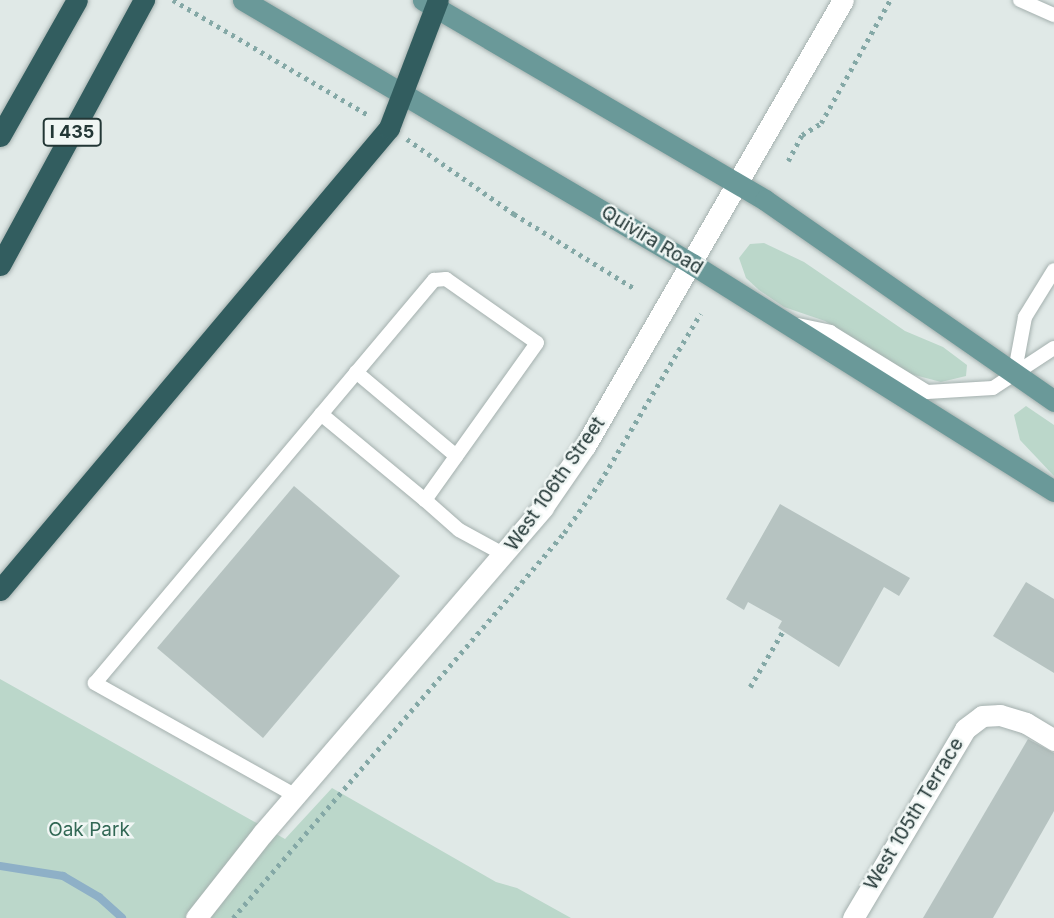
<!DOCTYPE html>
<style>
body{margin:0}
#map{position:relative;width:1054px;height:918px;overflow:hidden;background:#e0e9e7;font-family:Inter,sans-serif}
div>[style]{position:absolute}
.green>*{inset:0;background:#bbd7ca}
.stream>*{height:8px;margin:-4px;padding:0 4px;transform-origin:4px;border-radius:4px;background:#8eb0c7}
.building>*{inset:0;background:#b6c3c1}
.path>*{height:4.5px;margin-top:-2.25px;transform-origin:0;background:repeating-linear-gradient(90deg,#84a8a6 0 3.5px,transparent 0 8.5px)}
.roads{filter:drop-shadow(0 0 2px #a4b0ae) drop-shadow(0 0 2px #a4b0ae)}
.lane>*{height:14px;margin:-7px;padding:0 7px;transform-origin:7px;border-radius:7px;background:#fff}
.street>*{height:21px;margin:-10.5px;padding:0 10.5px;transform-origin:10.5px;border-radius:10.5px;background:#fff}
.primary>*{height:21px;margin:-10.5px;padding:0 10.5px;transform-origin:10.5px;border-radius:10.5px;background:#6a9999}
.highway>*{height:21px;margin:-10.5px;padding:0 10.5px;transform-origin:10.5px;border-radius:10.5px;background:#325d5f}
span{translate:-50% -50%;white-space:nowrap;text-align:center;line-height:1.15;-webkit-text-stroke:5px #f0f6f4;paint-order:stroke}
.shield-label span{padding:2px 5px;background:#f0f6f4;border:2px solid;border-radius:5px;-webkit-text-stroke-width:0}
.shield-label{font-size:18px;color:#233736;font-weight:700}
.street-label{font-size:19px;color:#233736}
.park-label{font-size:19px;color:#326855}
</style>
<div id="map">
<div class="green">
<i style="clip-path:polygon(764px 243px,804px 262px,905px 331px,943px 347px,967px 365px,966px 376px,941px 382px,907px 373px,825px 321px,784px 307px,759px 290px,746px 278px,739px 258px,750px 244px)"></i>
<i style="clip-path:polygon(1026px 406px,1054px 425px,1054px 476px,1020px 440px,1014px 415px)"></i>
<i style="clip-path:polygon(0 679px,285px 839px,332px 788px,496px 882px,517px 888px,571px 918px,0 918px)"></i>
</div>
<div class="stream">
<i style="left:0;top:866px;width:64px;rotate:9deg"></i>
<i style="left:63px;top:876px;width:42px;rotate:30.3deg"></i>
<i style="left:99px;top:897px;width:31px;rotate:42deg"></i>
</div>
<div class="building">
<i style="clip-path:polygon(294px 486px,400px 576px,263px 738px,157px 648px)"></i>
<i style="clip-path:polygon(780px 504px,910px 578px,899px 596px,884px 587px,839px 667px,778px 628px,782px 621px,748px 602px,744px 610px,726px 599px)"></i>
<i style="clip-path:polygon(1026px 582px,1054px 599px,1054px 673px,993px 636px)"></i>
<i style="clip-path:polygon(1028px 739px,1054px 753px,1054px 811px,993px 918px,923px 918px)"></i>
</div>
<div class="path">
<i style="left:173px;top:0;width:229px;rotate:30.5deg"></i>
<i style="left:407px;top:139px;width:131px;rotate:35deg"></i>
<i style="left:514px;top:214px;width:141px;rotate:31.7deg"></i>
<i style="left:788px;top:161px;width:30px;rotate:-62deg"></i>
<i style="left:802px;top:135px;width:22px;rotate:-32deg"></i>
<i style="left:821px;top:123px;width:141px;rotate:-60.7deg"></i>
<i style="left:750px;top:687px;width:65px;rotate:-59.5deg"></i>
<i style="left:233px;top:918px;width:508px;rotate:-49.31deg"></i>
<i style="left:564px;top:533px;width:62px;rotate:-54.8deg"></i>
<i style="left:600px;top:482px;width:196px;rotate:-59.2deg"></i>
</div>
<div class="roads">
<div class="lane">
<i style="left:1020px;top:0;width:37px;rotate:24deg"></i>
<i style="left:798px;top:325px;width:33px;rotate:12deg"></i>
<i style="left:830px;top:332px;width:114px;rotate:31.7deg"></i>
<i style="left:927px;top:392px;width:66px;rotate:-3.5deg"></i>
<i style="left:993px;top:388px;width:73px;rotate:-33.3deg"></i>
<i style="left:356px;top:372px;width:131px;rotate:40deg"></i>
<i style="left:1014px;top:376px;width:60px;rotate:-79.4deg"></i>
<i style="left:1025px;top:317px;width:55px;rotate:-58.3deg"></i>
<i style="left:321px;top:414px;width:135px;rotate:39.6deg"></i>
<i style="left:296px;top:796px;width:231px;rotate:-150.7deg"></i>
<i style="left:95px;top:683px;width:527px;rotate:-49.93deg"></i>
<i style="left:434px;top:280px;width:12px;rotate:-5deg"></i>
<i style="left:446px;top:279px;width:111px;rotate:35.1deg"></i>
<i style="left:537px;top:343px;width:193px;rotate:125.5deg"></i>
<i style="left:425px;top:500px;width:45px;rotate:41.4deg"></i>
<i style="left:459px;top:530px;width:52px;rotate:28.5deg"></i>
</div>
<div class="street">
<i style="left:196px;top:918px;width:108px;rotate:-51.8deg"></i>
<i style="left:263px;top:833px;width:430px;rotate:-49.3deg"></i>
<i style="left:543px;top:507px;width:74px;rotate:-55.5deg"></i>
<i style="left:585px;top:446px;width:515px;rotate:-59.95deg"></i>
<i style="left:853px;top:918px;width:220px;rotate:-59.3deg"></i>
<i style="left:965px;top:729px;width:21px;rotate:-37deg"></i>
<i style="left:982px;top:716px;width:18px;rotate:-3deg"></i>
<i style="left:1000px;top:715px;width:27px;rotate:17deg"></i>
<i style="left:1026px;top:723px;width:33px;rotate:31deg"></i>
</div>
<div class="primary">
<i style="left:243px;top:0;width:521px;rotate:30.45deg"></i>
<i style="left:692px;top:264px;width:427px;rotate:32.1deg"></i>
<i style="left:423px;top:0;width:396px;rotate:30.3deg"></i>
<i style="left:765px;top:200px;width:352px;rotate:34.8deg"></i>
</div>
<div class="highway">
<i style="left:0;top:136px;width:156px;rotate:-60.5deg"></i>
<i style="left:0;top:265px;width:302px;rotate:-61.5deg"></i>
<i style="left:0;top:590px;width:604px;rotate:-49.9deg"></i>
<i style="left:389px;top:128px;width:137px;rotate:-69.1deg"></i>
</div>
</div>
<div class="shield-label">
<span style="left:72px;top:132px">I 435</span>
</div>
<div class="street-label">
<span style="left:652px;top:240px;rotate:31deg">Quivira Road</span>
<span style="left:555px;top:484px;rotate:-55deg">West 106th Street</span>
<span style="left:914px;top:814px;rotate:-59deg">West 105th Terrace</span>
</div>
<div class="park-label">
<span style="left:89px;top:830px">Oak Park</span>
</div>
</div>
